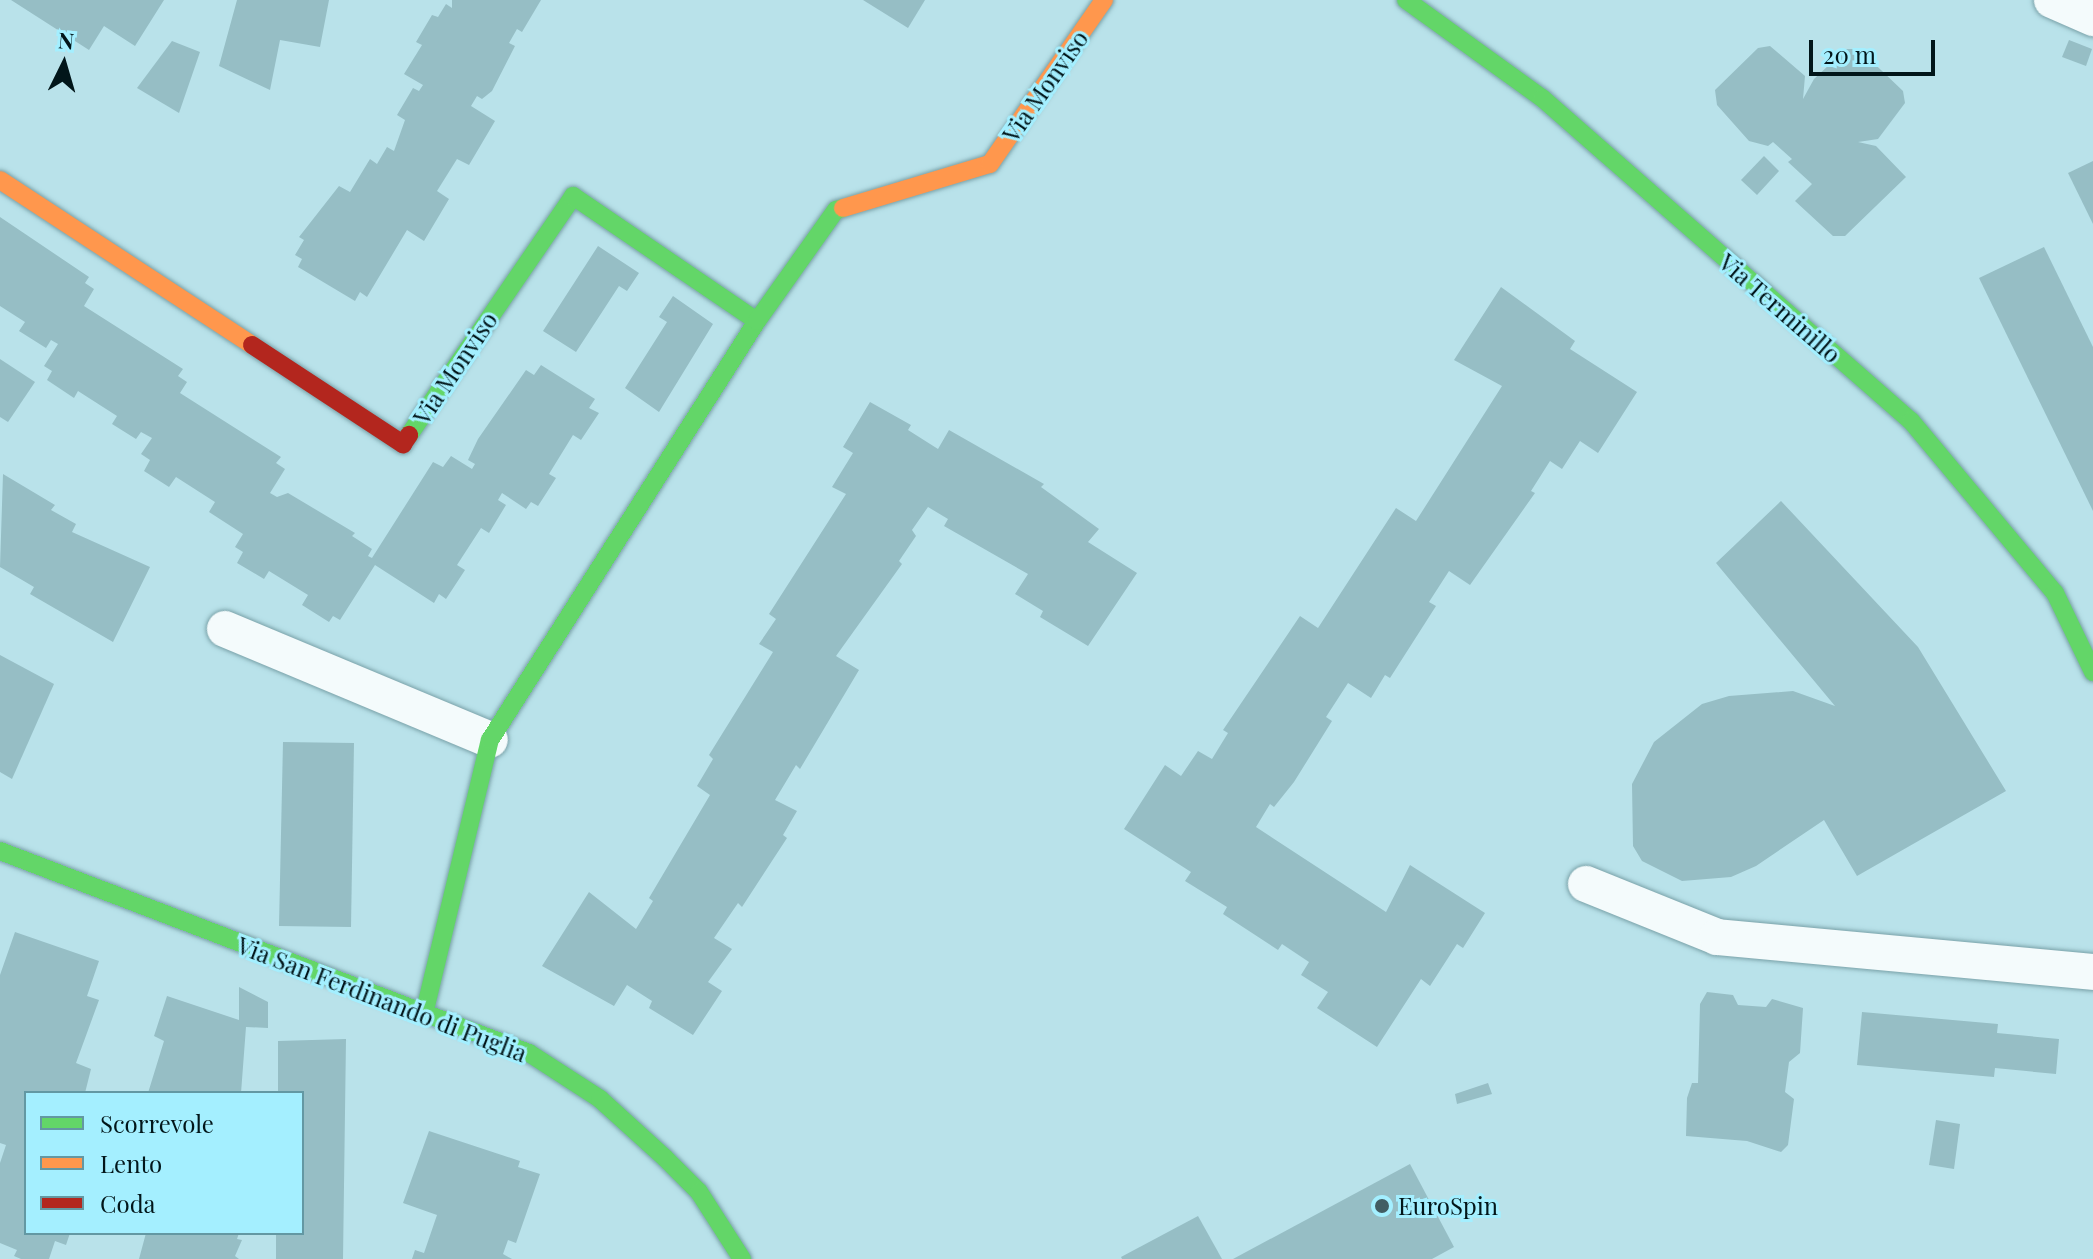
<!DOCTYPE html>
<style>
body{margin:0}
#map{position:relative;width:2093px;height:1259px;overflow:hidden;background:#b9e2ea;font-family:"Playfair Display",serif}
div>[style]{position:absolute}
.building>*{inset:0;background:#96bec5}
.roads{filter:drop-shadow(0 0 2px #79a1a8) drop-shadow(0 0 2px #79a1a8)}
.street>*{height:36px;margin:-18px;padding:0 18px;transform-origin:18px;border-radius:18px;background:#f4fbfc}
.fast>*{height:18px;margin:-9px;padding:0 9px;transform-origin:9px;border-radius:9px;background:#63d668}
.slow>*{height:18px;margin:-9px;padding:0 9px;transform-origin:9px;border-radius:9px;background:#ff974d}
.jam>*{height:18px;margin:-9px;padding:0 9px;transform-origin:9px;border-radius:9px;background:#b3261e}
.dots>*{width:22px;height:22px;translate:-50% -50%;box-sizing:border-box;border:4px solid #a4efff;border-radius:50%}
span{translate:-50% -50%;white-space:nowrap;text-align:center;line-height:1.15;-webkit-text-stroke:6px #a4efff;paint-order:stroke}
.street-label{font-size:24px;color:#02161a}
.poi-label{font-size:24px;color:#02161a}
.left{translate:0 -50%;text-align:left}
.legend{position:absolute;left:24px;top:1091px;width:280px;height:144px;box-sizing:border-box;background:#a4efff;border:2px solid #6398a3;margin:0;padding:10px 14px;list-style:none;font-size:24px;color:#02161a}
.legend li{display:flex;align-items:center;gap:16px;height:40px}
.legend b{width:40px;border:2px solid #6398a3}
.north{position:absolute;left:24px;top:24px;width:80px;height:80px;-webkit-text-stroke:6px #a4efff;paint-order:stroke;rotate:5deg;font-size:22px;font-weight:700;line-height:32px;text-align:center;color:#02161a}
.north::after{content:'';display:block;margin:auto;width:28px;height:36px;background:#02161a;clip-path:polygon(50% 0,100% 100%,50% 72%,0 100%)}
.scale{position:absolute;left:1809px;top:40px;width:126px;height:36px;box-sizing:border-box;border:4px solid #02161a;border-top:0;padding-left:10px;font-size:24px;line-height:28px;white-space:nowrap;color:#02161a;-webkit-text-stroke:6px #a4efff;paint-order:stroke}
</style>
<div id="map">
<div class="building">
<i style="clip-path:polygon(11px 0,164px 0,135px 46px,104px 26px,89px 50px)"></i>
<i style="clip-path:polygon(237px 0,329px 0,320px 47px,280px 40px,270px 90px,219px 66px)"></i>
<i style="clip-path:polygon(452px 0,541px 0,522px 32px,517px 29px,509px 43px,515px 46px,492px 91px,482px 99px,477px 96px,471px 106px,495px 121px,469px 165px,457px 159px,437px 191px,449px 199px,424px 241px,407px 230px,367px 297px,360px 292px,355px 301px,298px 267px,302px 259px,295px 255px,304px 240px,299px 237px,339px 186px,350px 192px,370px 159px,377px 164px,387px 147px,394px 151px,405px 120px,397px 115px,413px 88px,419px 91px,423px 85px,404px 74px,422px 45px,416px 42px,432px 15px,438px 17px,446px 4px,452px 8px)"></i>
<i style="clip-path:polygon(863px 0,925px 0,908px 28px)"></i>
<i style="clip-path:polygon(2069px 40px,2092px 49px,2086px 66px,2062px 57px)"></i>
<i style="clip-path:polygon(172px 41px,200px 52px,179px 113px,137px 88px)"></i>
<i style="clip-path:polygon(1770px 46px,1805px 76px,1803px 99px,1814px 79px,1846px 49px,1859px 49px,1903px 91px,1905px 103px,1878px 139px,1858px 142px,1876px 146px,1906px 177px,1845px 236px,1833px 236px,1795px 201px,1812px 184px,1788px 162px,1792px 159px,1773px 142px,1768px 146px,1749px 141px,1717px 105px,1715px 90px,1758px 48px)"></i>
<i style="clip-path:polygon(1764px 156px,1779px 171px,1757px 195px,1741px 180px)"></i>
<i style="clip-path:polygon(2093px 161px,2093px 224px,2068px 173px)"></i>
<i style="clip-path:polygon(0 217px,89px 277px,85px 283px,94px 289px,84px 306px,183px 369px,178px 376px,187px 382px,180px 393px,281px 457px,276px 463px,285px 469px,270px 493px,277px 497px,288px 493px,355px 533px,352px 536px,372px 549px,368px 556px,372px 558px,433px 462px,443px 467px,451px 456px,472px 469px,475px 464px,468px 460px,478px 439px,526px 370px,534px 375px,541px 365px,595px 399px,589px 408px,599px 413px,581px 440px,573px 435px,549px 474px,556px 478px,538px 506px,531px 502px,526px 509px,502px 493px,498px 500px,506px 505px,489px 533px,481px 528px,457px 565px,465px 570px,446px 599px,439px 594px,434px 603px,375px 565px,340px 620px,333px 616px,329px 622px,302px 605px,308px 595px,269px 571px,264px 579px,237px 563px,243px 552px,235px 547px,243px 534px,209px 512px,215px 502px,176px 477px,169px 487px,144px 471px,150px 460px,141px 454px,152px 438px,141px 432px,136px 439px,112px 424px,117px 416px,78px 391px,74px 398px,47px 380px,52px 371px,44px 366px,58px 344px,51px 340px,46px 348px,19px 331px,25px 322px,0 306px)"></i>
<i style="clip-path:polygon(598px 246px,639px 273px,627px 291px,619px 286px,576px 352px,543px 331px)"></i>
<i style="clip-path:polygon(2044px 247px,2093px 347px,2093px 511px,1979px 278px)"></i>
<i style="clip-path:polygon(1501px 287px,1575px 341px,1570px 349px,1637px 392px,1598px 453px,1580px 441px,1562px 469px,1550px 461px,1531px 491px,1535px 493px,1470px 585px,1449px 571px,1429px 602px,1436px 606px,1390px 678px,1385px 675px,1371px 698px,1348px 683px,1326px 717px,1332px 721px,1294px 782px,1274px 807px,1270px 804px,1256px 827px,1386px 912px,1410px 865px,1485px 913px,1463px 948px,1457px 944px,1430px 986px,1421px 979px,1377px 1047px,1317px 1008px,1328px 992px,1301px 975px,1309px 962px,1282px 944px,1278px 950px,1223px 914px,1227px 907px,1185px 881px,1191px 872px,1124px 829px,1165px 765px,1181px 776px,1198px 751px,1212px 759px,1228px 733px,1223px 730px,1300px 616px,1318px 628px,1396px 508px,1416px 521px,1502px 386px,1454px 360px)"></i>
<i style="clip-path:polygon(673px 296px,713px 324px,659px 412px,625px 388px,667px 322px,659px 317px)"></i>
<i style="clip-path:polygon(0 359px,35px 382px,8px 422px,0 417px)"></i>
<i style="clip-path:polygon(870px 402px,911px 425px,908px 430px,938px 449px,949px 430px,1044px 484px,1041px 487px,1099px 529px,1088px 542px,1137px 573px,1088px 646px,1040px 617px,1043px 611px,1015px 594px,1028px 574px,944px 526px,948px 519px,928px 507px,912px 530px,916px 536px,899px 561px,902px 564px,836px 656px,859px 670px,800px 769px,796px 765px,775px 800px,797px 811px,783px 835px,787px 838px,742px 907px,738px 903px,714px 938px,732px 949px,708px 982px,722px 991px,693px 1035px,649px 1008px,652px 1001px,627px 985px,614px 1006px,542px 966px,589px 892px,636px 929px,653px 901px,649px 898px,710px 795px,697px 786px,713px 759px,709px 755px,773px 652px,759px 644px,776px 619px,769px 614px,846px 494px,832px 487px,853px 453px,843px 447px)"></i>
<i style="clip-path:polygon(3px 474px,55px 505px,51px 510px,76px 524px,72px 532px,150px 567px,113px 642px,30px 594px,34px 587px,0 567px)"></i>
<i style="clip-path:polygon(1781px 501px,1918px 647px,2006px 791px,1857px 876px,1824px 820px,1756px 866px,1731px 877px,1682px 881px,1642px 861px,1633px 846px,1632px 784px,1654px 742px,1702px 704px,1729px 696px,1793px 691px,1835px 706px,1716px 563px)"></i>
<i style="clip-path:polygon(0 655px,54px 684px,12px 779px,0 772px)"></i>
<i style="clip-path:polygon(283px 742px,354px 743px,351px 927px,279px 926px)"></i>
<i style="clip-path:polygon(15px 932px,99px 961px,87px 996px,99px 1000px,76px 1063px,91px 1069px,85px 1093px,26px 1093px,26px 1233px,70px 1233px,66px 1245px,55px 1241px,49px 1259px,21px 1259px,14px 1256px,17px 1250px,0 1243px,0 1163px,6px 1145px,0 1143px,0 975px)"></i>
<i style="clip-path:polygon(239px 987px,268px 1002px,268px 1028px,246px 1027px,241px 1093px,148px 1093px,164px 1041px,154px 1036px,167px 996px,239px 1020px)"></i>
<i style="clip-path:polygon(1707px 992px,1733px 995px,1738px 1005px,1766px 1007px,1772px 999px,1803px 1008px,1800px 1053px,1789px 1062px,1785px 1092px,1794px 1099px,1788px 1145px,1781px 1152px,1747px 1141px,1686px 1136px,1687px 1098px,1692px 1083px,1698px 1083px,1700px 1004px)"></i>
<i style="clip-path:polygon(1862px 1012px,1998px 1024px,1997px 1033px,2059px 1039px,2056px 1074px,1995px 1068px,1994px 1077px,1857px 1065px)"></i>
<i style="clip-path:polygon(346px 1039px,343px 1259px,276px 1259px,276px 1233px,302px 1233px,302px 1093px,278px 1093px,278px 1041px)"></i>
<i style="clip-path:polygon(1488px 1083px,1492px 1094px,1457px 1104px,1455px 1094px)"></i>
<i style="clip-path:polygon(1936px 1120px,1960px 1124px,1954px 1169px,1929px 1165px)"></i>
<i style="clip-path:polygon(429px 1131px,520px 1161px,518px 1167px,540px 1174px,516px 1243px,508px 1240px,503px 1254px,512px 1259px,412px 1259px,415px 1250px,424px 1253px,437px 1215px,403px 1203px)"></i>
<i style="clip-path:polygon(1410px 1164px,1454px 1247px,1432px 1259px,1233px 1259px)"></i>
<i style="clip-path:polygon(1198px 1216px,1222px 1259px,1122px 1259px,1121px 1257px)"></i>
<i style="clip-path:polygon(146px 1233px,239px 1233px,237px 1239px,242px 1240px,235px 1256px,239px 1259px,139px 1259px)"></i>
</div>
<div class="roads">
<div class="street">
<i style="left:2052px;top:0;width:45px;rotate:23.7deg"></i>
<i style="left:225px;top:629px;width:287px;rotate:22.7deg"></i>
<i style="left:1586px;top:884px;width:141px;rotate:22deg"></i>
<i style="left:1717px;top:937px;width:378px;rotate:5.3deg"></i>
</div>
<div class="fast">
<i style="left:1406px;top:0;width:168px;rotate:35.8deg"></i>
<i style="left:1542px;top:98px;width:490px;rotate:41.2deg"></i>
<i style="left:1911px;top:421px;width:224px;rotate:50.1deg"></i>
<i style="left:2055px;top:593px;width:88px;rotate:64.3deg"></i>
<i style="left:409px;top:435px;width:290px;rotate:-55.5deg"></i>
<i style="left:573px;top:196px;width:222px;rotate:34.2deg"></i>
<i style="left:0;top:851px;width:566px;rotate:20.9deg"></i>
<i style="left:529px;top:1053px;width:85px;rotate:32.9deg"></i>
<i style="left:600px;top:1099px;width:88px;rotate:42.2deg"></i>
<i style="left:665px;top:1158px;width:48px;rotate:45deg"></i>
<i style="left:699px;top:1192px;width:80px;rotate:57.3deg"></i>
<i style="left:425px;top:1010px;width:278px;rotate:-76.5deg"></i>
<i style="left:490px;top:740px;width:497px;rotate:-57.5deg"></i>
<i style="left:757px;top:321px;width:136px;rotate:-54.6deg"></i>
<i style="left:836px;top:210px;width:7px;rotate:-16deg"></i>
</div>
<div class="slow">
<i style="left:0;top:180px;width:301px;rotate:33.2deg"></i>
<i style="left:843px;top:208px;width:153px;rotate:-16.7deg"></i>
<i style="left:990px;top:164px;width:200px;rotate:-55.2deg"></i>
</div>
<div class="jam">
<i style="left:252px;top:345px;width:181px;rotate:33.3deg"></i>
<i style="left:403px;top:444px;width:11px;rotate:-56deg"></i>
</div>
</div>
<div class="dots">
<i style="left:1382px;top:1206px;background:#425d63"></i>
</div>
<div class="street-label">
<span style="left:1045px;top:86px;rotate:-55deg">Via Monviso</span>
<span style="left:1780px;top:308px;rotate:41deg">Via Terminillo</span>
<span style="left:455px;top:368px;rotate:-56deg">Via Monviso</span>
<span style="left:382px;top:999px;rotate:21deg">Via San Ferdinando di Puglia</span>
</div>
<div class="poi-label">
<span class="left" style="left:1398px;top:1206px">EuroSpin</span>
</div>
<ul class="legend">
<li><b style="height:10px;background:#63d668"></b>Scorrevole</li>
<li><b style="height:10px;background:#ff974d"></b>Lento</li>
<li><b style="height:10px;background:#b3261e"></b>Coda</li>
</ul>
<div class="north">N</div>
<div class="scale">20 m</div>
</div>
